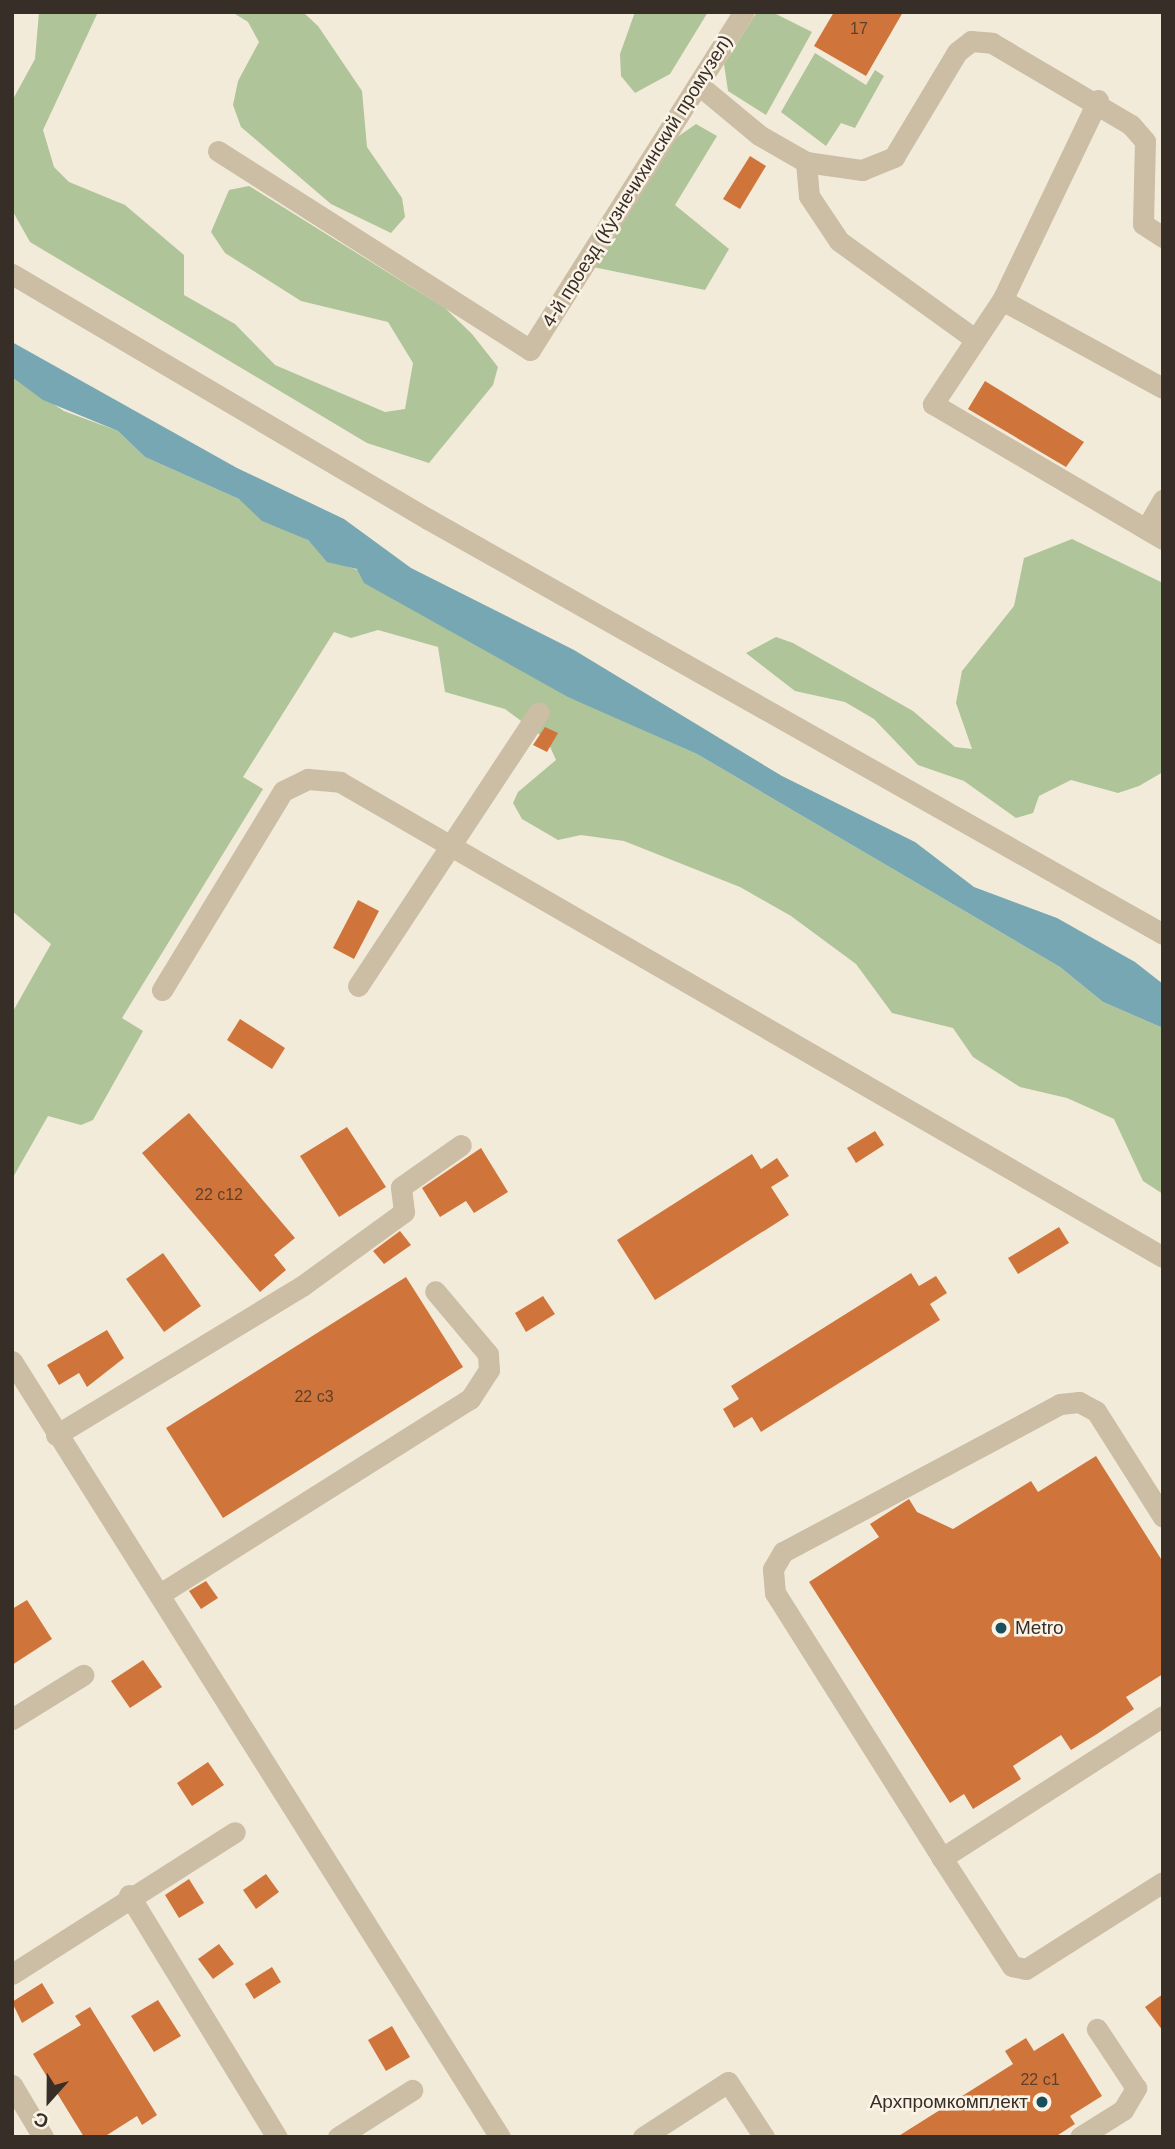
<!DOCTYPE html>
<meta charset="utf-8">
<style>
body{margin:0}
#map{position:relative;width:1175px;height:2149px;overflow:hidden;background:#f3ebd9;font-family:Helvetica,sans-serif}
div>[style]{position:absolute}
.green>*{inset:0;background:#afc498}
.water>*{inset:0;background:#76a7b3}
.building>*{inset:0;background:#cf753c}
.minor>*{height:21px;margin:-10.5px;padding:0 10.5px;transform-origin:10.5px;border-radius:10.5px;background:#ccbda5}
.dots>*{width:19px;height:19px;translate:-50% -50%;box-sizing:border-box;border:4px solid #fbf4e6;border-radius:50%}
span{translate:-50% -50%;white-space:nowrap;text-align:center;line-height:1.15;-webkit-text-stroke:5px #fbf4e6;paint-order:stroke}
.number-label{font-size:16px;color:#5d402c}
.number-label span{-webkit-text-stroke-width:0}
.street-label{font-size:19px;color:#372e27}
.poi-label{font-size:19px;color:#372e27}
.left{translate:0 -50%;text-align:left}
.right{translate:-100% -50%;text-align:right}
.frame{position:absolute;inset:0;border:14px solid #372e27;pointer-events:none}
.north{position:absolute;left:14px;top:2065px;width:70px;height:70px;-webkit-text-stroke:5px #fbf4e6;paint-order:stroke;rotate:201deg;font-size:19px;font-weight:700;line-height:28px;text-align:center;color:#372e27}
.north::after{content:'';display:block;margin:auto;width:24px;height:32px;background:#372e27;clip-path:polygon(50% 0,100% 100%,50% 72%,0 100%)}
</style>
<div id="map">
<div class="green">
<i style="clip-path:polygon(39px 12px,98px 12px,43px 130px,54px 167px,69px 182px,125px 205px,184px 255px,184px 295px,235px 324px,275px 365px,385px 412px,405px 409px,413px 363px,388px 322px,301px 301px,225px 253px,211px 232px,229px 190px,249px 186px,445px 308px,472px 334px,498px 367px,493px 385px,429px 463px,367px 443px,30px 242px,12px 210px,12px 101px,35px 59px)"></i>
<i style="clip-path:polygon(232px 12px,303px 12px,318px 26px,362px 91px,367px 147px,402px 198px,405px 217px,391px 233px,331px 204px,241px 127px,233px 105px,238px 81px,259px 42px,248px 22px)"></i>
<i style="clip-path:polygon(635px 12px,708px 12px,670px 74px,635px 93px,621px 76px,620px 54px)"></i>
<i style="clip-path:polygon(757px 12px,772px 12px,812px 32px,766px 115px,728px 91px,724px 64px)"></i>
<i style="clip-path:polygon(815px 53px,866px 85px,875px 70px,884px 76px,855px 128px,841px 123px,826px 146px,781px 112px)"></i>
<i style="clip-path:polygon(696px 124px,717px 136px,675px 205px,729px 249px,705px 290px,593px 267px,673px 140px)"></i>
<i style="clip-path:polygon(12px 377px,64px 411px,118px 431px,145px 457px,239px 499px,308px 540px,323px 557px,363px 572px,365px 583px,568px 696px,697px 754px,1060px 967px,1103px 1002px,1163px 1028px,1163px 1194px,1143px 1181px,1114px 1119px,1067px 1098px,1020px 1087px,973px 1057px,953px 1028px,892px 1013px,856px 964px,791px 916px,740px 887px,624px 841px,581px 835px,558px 840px,522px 819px,513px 803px,518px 792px,556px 760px,547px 740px,505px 709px,445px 692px,438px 647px,378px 630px,351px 638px,334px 632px,243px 777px,263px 789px,122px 1018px,143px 1031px,93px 1120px,81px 1125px,48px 1116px,12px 1179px,12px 1013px,51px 944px,12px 911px)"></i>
<i style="clip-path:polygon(1072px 539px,1163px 583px,1163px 772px,1139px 786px,1118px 793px,1071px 780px,1039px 796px,1033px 813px,1016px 818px,964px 781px,918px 765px,874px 719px,845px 702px,795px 691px,746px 653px,776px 637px,793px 643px,913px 711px,955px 747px,972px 749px,956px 703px,962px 671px,1014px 606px,1024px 558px)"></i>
</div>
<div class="water">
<i style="clip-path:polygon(12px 342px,237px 468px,344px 519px,411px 568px,574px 650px,782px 776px,915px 842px,974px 887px,1057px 918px,1135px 962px,1163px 984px,1163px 1028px,1103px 1002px,1060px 967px,697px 754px,568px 697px,364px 583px,357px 569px,327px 562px,308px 540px,262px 521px,239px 499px,145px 457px,118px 431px,43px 400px,12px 377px)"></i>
</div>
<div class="building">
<i style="clip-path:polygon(834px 12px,903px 12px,866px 76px,814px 46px)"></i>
<i style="clip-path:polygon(750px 156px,766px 166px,740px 209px,723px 199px)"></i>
<i style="clip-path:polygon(985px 381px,1084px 442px,1066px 467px,968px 409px)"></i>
<i style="clip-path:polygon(545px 727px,558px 733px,547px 752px,533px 745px)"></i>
<i style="clip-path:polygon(358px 900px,379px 911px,354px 959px,333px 948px)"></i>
<i style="clip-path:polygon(240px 1019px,285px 1048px,272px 1069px,227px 1040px)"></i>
<i style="clip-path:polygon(189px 1113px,295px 1238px,274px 1255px,286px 1270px,260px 1292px,142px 1153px)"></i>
<i style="clip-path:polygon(347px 1127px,386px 1187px,339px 1217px,300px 1156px)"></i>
<i style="clip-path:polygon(875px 1131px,884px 1145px,856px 1163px,847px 1148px)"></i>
<i style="clip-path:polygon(481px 1148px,508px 1192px,474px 1213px,466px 1201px,440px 1217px,422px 1188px)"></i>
<i style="clip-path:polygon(752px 1154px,761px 1169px,777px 1158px,789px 1176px,771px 1187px,789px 1215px,655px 1300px,617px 1240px)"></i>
<i style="clip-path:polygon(1059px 1227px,1069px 1243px,1018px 1274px,1008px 1258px)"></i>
<i style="clip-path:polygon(400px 1231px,411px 1245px,384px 1264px,373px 1251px)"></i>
<i style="clip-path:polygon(163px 1253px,201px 1306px,164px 1332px,126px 1279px)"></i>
<i style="clip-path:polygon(911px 1273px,919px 1286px,936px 1276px,947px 1293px,930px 1304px,940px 1320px,761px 1432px,752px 1417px,734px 1428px,723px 1409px,739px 1399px,731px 1386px)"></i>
<i style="clip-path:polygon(406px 1277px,463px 1367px,223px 1518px,166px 1428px)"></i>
<i style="clip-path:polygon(543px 1296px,555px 1314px,526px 1332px,515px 1313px)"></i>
<i style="clip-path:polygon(107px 1330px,124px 1358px,87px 1387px,79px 1373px,59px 1385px,47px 1365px)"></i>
<i style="clip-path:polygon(1096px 1456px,1163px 1562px,1163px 1674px,1126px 1697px,1134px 1709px,1097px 1734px,1071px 1750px,1061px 1735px,1013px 1766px,1021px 1779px,973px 1809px,964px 1794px,950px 1803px,809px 1582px,879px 1537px,870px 1524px,909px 1499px,917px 1512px,953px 1529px,1031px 1481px,1038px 1492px)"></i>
<i style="clip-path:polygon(206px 1581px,218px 1598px,201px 1609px,189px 1591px)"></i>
<i style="clip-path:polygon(27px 1600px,52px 1639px,12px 1665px,12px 1609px)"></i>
<i style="clip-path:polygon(143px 1660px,162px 1687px,130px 1708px,111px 1681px)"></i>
<i style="clip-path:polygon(208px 1762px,224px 1785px,192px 1806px,177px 1783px)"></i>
<i style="clip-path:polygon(266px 1874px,279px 1892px,256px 1909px,243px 1890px)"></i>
<i style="clip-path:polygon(189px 1879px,204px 1903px,179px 1918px,165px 1895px)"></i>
<i style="clip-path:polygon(219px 1944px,234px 1964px,213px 1979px,198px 1959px)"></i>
<i style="clip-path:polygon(272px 1967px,281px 1982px,254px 1999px,245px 1984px)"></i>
<i style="clip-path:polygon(42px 1983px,54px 2003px,22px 2023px,12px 2002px)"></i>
<i style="clip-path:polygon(1163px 1994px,1163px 2031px,1145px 2007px)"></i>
<i style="clip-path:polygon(158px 2000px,181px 2036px,154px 2052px,131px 2016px)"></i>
<i style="clip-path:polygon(90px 2007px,157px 2115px,142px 2125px,137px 2116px,104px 2137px,84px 2137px,33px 2054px,81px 2025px,75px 2016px)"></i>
<i style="clip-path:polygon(392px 2026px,410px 2057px,386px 2071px,368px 2040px)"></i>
<i style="clip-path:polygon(1063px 2033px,1102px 2096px,1070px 2116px,1075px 2124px,1055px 2137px,897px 2137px,1013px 2064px,1005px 2051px,1026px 2038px,1034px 2051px)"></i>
</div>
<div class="minor">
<i style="left:700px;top:86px;width:77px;rotate:39.7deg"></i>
<i style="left:759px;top:135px;width:54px;rotate:29.9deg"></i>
<i style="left:806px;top:162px;width:57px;rotate:8.1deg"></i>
<i style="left:862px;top:170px;width:35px;rotate:-22deg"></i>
<i style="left:894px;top:157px;width:122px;rotate:-59deg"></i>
<i style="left:957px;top:52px;width:18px;rotate:-38deg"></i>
<i style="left:971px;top:41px;width:21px;rotate:5deg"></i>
<i style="left:992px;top:43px;width:161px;rotate:30.5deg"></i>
<i style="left:1131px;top:125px;width:21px;rotate:49deg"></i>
<i style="left:1145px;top:141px;width:83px;rotate:91.4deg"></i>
<i style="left:1143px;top:224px;width:24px;rotate:33deg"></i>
<i style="left:1098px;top:100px;width:222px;rotate:115.6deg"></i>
<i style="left:1002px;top:300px;width:125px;rotate:123.6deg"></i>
<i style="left:933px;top:404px;width:267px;rotate:30.4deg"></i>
<i style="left:218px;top:151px;width:370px;rotate:32.5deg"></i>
<i style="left:530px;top:350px;width:400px;rotate:-57.7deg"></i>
<i style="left:806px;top:162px;width:34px;rotate:85deg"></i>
<i style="left:809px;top:196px;width:54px;rotate:56.3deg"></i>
<i style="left:839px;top:241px;width:164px;rotate:35.8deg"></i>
<i style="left:12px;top:274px;width:483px;rotate:30.5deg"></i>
<i style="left:428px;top:519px;width:844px;rotate:29.45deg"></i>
<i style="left:1002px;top:300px;width:183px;rotate:28.7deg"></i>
<i style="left:1146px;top:529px;width:34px;rotate:-60deg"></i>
<i style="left:358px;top:986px;width:328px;rotate:-56.6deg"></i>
<i style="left:162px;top:990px;width:233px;rotate:-58.7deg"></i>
<i style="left:283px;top:791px;width:28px;rotate:-26deg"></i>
<i style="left:308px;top:779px;width:32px;rotate:5deg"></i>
<i style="left:340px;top:782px;width:950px;rotate:29.99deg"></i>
<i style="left:12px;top:1361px;width:917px;rotate:57.84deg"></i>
<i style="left:56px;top:1435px;width:288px;rotate:-31.2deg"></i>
<i style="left:302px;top:1286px;width:126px;rotate:-36deg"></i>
<i style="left:404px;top:1212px;width:25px;rotate:-97deg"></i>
<i style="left:401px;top:1187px;width:73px;rotate:-35deg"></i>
<i style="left:160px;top:1594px;width:366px;rotate:-32.2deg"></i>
<i style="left:470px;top:1399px;width:35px;rotate:-57deg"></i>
<i style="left:489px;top:1370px;width:16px;rotate:-94deg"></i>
<i style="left:488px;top:1354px;width:82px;rotate:-130.1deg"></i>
<i style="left:1163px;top:1716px;width:263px;rotate:147.3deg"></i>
<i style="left:942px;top:1858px;width:129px;rotate:57.1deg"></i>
<i style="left:1012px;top:1966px;width:14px;rotate:12deg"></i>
<i style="left:1026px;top:1969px;width:162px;rotate:-32.4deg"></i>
<i style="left:12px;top:1719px;width:84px;rotate:-31.8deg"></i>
<i style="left:942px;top:1858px;width:313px;rotate:-122.2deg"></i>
<i style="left:775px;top:1593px;width:24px;rotate:-95deg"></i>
<i style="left:773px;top:1569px;width:20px;rotate:-60deg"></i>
<i style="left:783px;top:1552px;width:314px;rotate:-28.1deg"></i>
<i style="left:1060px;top:1404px;width:19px;rotate:-6deg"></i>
<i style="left:1079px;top:1402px;width:19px;rotate:28deg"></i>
<i style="left:1096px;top:1411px;width:125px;rotate:57.7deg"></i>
<i style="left:129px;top:1895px;width:284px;rotate:58.6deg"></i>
<i style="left:12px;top:1974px;width:264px;rotate:-32.5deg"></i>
<i style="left:12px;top:2085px;width:61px;rotate:59.2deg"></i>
<i style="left:338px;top:2137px;width:88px;rotate:-32.4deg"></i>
<i style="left:643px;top:2137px;width:101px;rotate:-32.9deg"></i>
<i style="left:728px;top:2082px;width:66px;rotate:56.8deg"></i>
<i style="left:1080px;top:2137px;width:51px;rotate:-32.1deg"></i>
<i style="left:1123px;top:2110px;width:26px;rotate:-59deg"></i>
<i style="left:1136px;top:2088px;width:71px;rotate:-123.5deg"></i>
</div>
<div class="dots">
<i style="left:1001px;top:1628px;background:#194e5c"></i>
<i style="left:1042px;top:2102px;background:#194e5c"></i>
</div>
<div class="number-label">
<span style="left:859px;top:29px">17</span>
<span style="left:219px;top:1195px">22 с12</span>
<span style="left:314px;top:1397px">22 с3</span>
<span style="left:1040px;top:2080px">22 с1</span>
</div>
<div class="street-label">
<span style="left:637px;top:181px;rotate:-58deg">4-й проезд (Кузнечихинский промузел)</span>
</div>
<div class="poi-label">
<span class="left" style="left:1015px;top:1628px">Metro</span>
<span class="right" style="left:1028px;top:2102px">Архпромкомплект</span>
</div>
<div class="frame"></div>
<div class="north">С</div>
</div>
